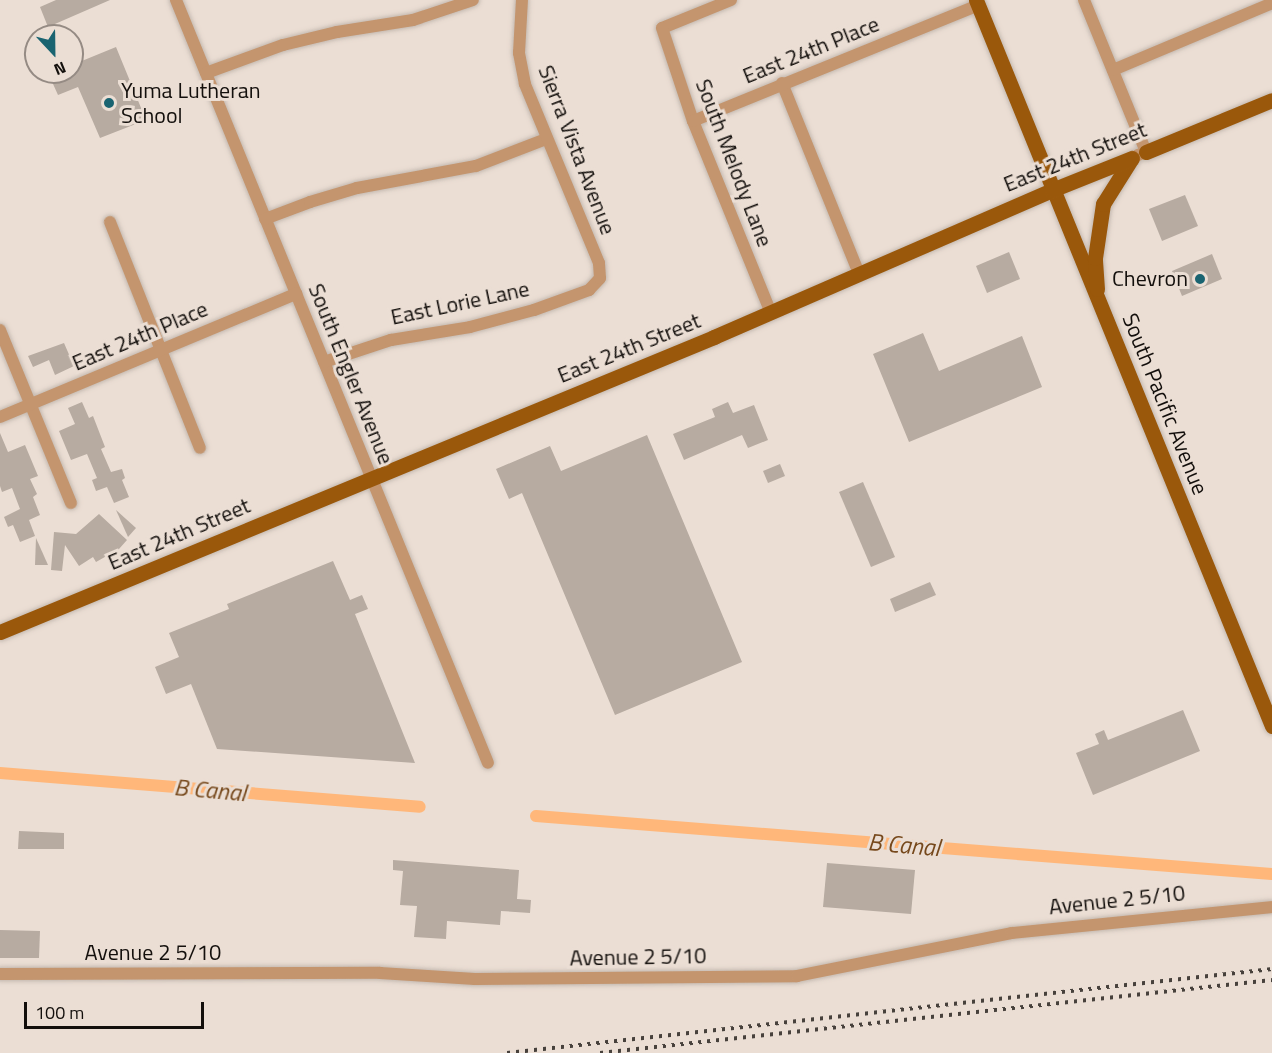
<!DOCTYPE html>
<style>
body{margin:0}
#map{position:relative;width:1272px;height:1053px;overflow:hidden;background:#ebded4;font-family:"Titillium Web",sans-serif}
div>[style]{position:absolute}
.canal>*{height:12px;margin:-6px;padding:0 6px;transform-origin:6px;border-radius:6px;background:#ffb77a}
.building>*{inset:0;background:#b7aba1}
.roads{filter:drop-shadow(0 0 2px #c4b9b0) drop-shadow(0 0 2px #c4b9b0)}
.minor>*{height:12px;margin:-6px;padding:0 6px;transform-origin:6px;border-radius:6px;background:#c4956e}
.major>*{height:15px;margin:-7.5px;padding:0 7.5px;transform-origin:7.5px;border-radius:7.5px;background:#9a580b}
.rail>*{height:4px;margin-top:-2px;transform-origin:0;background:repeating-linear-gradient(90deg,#47413c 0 3px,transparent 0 9px)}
.dots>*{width:16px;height:16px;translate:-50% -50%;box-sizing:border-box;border:3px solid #ebded4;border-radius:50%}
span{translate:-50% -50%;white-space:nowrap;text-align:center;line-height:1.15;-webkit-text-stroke:6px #ebded4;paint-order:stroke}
.street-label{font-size:22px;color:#130f0c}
.poi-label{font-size:22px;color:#130f0c}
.left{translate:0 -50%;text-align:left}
.right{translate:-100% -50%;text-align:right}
.water-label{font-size:24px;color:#76481b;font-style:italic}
.north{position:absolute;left:24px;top:24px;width:60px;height:60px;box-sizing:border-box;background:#ebded4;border:2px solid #958b84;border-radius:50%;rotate:158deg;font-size:16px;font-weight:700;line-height:24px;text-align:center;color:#130f0c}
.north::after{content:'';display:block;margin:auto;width:21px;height:27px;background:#1a6471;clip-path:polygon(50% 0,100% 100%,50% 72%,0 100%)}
.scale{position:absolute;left:24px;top:1002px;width:180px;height:27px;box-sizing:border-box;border:3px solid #130f0c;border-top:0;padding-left:8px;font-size:18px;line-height:21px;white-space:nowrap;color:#130f0c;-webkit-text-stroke:4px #ebded4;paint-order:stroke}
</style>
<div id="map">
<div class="canal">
<i style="left:0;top:773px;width:421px;rotate:4.6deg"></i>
<i style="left:536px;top:816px;width:738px;rotate:4.51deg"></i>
</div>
<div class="building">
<i style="clip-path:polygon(56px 0,110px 0,48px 27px,40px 7px)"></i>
<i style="clip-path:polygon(116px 47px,146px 120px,100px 138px,78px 87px,58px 95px,49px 75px,72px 72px,72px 65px)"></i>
<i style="clip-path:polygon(1185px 195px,1198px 226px,1162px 241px,1149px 209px)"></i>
<i style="clip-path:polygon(1009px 252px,1020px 279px,987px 293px,976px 266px)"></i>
<i style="clip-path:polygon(1212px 254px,1222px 279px,1182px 296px,1172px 271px)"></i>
<i style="clip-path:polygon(923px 333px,939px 371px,1022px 336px,1042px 387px,909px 442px,873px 354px)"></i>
<i style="clip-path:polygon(64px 343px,74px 366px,55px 375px,49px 360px,33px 367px,28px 356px)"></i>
<i style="clip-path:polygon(82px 402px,89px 418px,93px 416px,105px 447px,101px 449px,111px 472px,122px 469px,125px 478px,122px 480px,129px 497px,114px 503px,107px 487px,96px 491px,92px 480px,97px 478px,87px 454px,71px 460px,59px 431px,75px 424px,68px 408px)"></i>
<i style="clip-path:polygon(728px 402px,733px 413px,754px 405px,768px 440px,748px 448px,742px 435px,684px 460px,673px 434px,715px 417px,712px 409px)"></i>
<i style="clip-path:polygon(0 433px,8px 452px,25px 445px,38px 476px,30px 479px,37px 494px,33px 497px,40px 515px,29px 520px,35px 536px,20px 542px,13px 525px,8px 527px,4px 517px,20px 509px,12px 488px,2px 492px,0 486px)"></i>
<i style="clip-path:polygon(647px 435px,742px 662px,615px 715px,522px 493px,509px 499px,496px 469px,550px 446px,561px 471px)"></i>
<i style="clip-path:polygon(780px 464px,785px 476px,768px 483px,763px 471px)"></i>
<i style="clip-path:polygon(863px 482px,895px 557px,871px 567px,839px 492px)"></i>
<i style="clip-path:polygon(116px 510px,136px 528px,128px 537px)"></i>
<i style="clip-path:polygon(99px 514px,127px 540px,119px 549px,96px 562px,93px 557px,79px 566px,65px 545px,62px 571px,51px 570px,54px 532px,76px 534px)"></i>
<i style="clip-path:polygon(36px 538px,48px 565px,35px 565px)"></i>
<i style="clip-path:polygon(333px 561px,350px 600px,362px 595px,368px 609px,355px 614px,415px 763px,217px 749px,191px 684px,166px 694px,155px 667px,179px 657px,169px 633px,229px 609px,227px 604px)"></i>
<i style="clip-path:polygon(930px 582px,936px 595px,895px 612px,890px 599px)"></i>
<i style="clip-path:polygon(1183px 710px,1200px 751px,1093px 795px,1076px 753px,1099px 744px,1095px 734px,1104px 730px,1108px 740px)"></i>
<i style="clip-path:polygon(19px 831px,64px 833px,64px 849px,18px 849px)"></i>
<i style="clip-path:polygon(393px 860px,519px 870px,517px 899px,531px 900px,530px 913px,501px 911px,500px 925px,447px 921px,446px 939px,414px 937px,417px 906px,400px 905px,403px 871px,393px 870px)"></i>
<i style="clip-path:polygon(827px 863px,915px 870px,911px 914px,823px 907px)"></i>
<i style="clip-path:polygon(0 930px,40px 931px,39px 958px,0 958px)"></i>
</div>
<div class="roads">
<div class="minor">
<i style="left:176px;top:0;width:824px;rotate:67.76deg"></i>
<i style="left:731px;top:0;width:74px;rotate:157.9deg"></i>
<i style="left:662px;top:28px;width:98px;rotate:71.6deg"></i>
<i style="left:693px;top:121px;width:207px;rotate:67.9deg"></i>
<i style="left:1084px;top:0;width:164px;rotate:67.8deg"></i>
<i style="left:1146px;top:152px;width:9px;rotate:159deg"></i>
<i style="left:1113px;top:70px;width:173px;rotate:-22.8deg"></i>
<i style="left:206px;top:73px;width:82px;rotate:-20deg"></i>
<i style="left:283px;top:45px;width:56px;rotate:-13.5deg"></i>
<i style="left:337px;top:32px;width:77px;rotate:-9deg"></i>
<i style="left:413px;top:20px;width:63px;rotate:-18.4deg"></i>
<i style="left:782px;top:83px;width:206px;rotate:68deg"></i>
<i style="left:693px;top:121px;width:308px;rotate:-22.1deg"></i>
<i style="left:265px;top:219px;width:48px;rotate:-20.7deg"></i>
<i style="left:310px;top:202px;width:49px;rotate:-16.6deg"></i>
<i style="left:357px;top:188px;width:121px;rotate:-10.5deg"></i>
<i style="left:476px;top:166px;width:75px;rotate:-21.1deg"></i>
<i style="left:110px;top:222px;width:243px;rotate:68.3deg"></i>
<i style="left:0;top:330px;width:187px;rotate:67.7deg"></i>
<i style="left:324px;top:362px;width:71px;rotate:-18.2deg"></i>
<i style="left:391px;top:340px;width:80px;rotate:-9.3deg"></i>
<i style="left:470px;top:327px;width:66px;rotate:-14.9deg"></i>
<i style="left:534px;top:310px;width:59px;rotate:-20deg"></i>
<i style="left:589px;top:290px;width:16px;rotate:-47deg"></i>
<i style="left:600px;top:278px;width:15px;rotate:-94deg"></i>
<i style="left:599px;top:263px;width:194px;rotate:-112.5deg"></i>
<i style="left:525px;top:84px;width:32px;rotate:-101deg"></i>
<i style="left:519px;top:53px;width:53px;rotate:-86.8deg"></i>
<i style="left:0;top:417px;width:321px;rotate:-22.6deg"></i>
<i style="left:0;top:974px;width:380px;rotate:-0.2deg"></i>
<i style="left:380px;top:973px;width:95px;rotate:3.6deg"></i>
<i style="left:475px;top:979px;width:322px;rotate:-0.5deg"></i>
<i style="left:797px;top:976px;width:219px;rotate:-11.3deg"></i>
<i style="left:1012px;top:933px;width:261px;rotate:-5.7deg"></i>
</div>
<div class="major">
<i style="left:976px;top:0;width:784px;rotate:67.82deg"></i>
<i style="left:1146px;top:152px;width:136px;rotate:-22.4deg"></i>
<i style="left:1097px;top:289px;width:31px;rotate:-94deg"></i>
<i style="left:1095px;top:258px;width:55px;rotate:-81.6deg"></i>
<i style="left:1103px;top:204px;width:54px;rotate:-57.8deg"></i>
<i style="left:0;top:632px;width:773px;rotate:-22.45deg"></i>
<i style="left:714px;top:337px;width:369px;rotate:-23.5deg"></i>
<i style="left:1052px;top:190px;width:86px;rotate:-21.8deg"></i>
</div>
</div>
<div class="rail">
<i style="left:507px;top:1053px;width:770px;rotate:-6.27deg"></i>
<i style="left:600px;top:1053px;width:676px;rotate:-6.2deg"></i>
</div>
<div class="dots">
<i style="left:109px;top:103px;background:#1a6471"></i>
<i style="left:1200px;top:279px;background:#1a6471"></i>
</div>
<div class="street-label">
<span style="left:811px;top:50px;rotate:-22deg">East 24th Place</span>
<span style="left:577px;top:150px;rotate:69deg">Sierra Vista Avenue</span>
<span style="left:1075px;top:157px;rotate:-22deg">East 24th Street</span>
<span style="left:734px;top:163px;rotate:69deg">South Melody Lane</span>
<span style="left:460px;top:303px;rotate:-12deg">East Lorie Lane</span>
<span style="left:140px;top:336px;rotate:-23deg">East 24th Place</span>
<span style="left:629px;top:348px;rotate:-22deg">East 24th Street</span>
<span style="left:351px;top:374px;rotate:68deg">South Engler Avenue</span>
<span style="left:1165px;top:404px;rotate:68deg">South Pacific Avenue</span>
<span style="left:179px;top:534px;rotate:-23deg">East 24th Street</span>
<span style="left:1117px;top:900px;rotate:-6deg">Avenue 2 5/10</span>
<span style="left:153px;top:953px">Avenue 2 5/10</span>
<span style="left:638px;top:957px;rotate:-1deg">Avenue 2 5/10</span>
</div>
<div class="poi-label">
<span class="left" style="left:121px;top:103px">Yuma Lutheran<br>School</span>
<span class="right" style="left:1188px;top:279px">Chevron</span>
</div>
<div class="water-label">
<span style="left:210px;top:790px;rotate:5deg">B Canal</span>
<span style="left:904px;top:845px;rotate:5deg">B Canal</span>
</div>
<div class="north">N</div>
<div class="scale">100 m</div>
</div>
